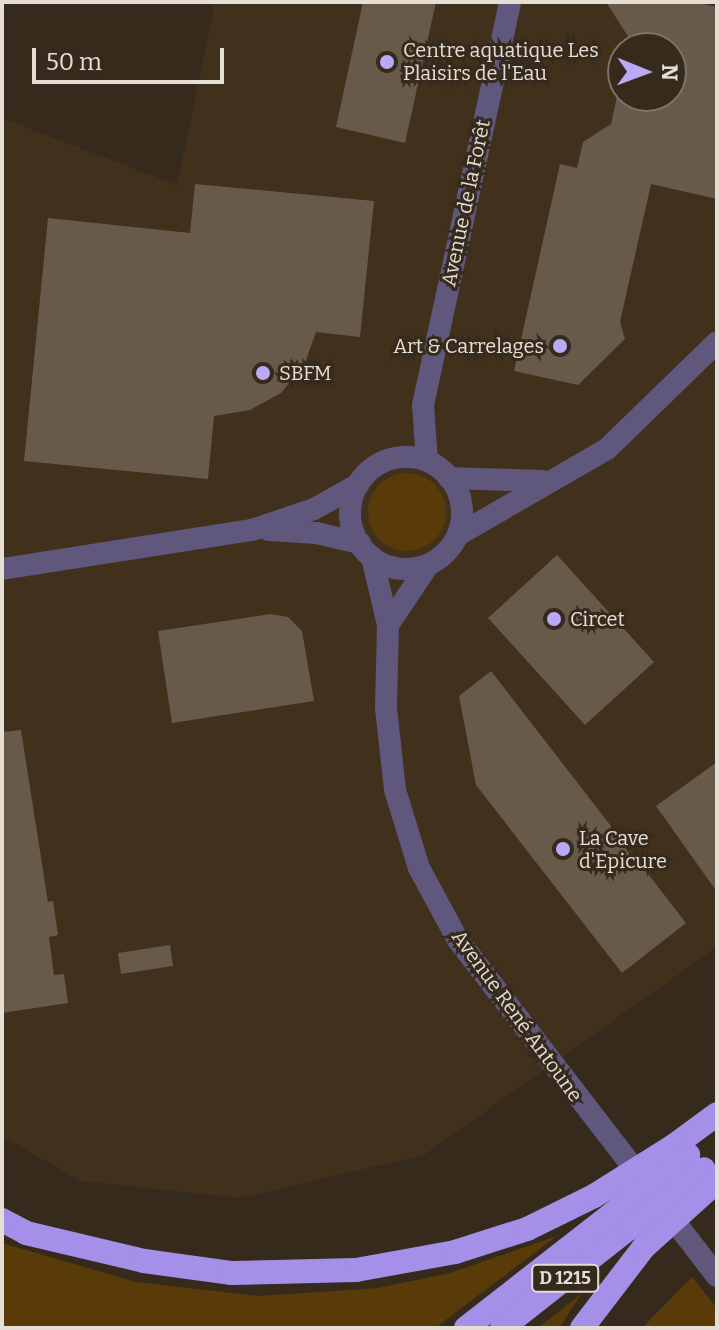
<!DOCTYPE html>
<meta charset="utf-8">
<style>
body{margin:0}
#map{position:relative;width:719px;height:1330px;overflow:hidden;background:#362a1c;font-family:Bitter,serif}
div>[style]{position:absolute}
.built>*{inset:0;background:#40301c}
.green>*{inset:0;background:#593b0a}
.round{border-radius:50%}
.building>*{inset:0;background:#675a4b}
.minor>*{height:22px;margin:-11px;padding:0 11px;transform-origin:11px;border-radius:11px;background:#5f577c}
.minor>.ring{margin:-11px;padding:0;box-sizing:content-box;background:none;border:22px solid #5f577c;border-radius:50%}
.motorway>*{height:24px;margin:-12px;padding:0 12px;transform-origin:12px;border-radius:12px;background:#a490e9}
.motorway-bridge>*{height:24px;margin:-12px;padding:0 12px;transform-origin:12px;border-radius:12px;background:#a490e9}
.dots>*{width:22px;height:22px;translate:-50% -50%;box-sizing:border-box;border:4px solid #362a1c;border-radius:50%}
span{translate:-50% -50%;white-space:nowrap;text-align:center;line-height:1.15;-webkit-text-stroke:6px #362a1c;paint-order:stroke}
.shield-label span{padding:2px 6px;background:#362a1c;border:2px solid;border-radius:6px;-webkit-text-stroke-width:0}
.shield-label{font-size:18px;color:#e5ded5;font-weight:700}
.poi-label{font-size:20px;color:#e5ded5}
.left{translate:0 -50%;text-align:left}
.right{translate:-100% -50%;text-align:right}
.street-label{font-size:20px;color:#e5ded5}
.frame{position:absolute;inset:0;border:4px solid #e5ded5;pointer-events:none}
.north{position:absolute;left:607px;top:32px;width:80px;height:80px;box-sizing:border-box;background:#362a1c;border:2px solid #7c7266;border-radius:50%;rotate:91deg;font-size:22px;font-weight:700;line-height:32px;text-align:center;color:#e5ded5}
.north::after{content:'';display:block;margin:auto;width:28px;height:36px;background:#baaaf6;clip-path:polygon(50% 0,100% 100%,50% 72%,0 100%)}
.scale{position:absolute;left:32px;top:48px;width:192px;height:36px;box-sizing:border-box;border:4px solid #e5ded5;border-top:0;padding-left:10px;font-size:24px;line-height:28px;white-space:nowrap;color:#e5ded5;-webkit-text-stroke:6px #362a1c;paint-order:stroke}
</style>
<div id="map">
<div class="built">
<i style="clip-path:polygon(evenodd,215px 2px,717px 2px,717px 947px,424px 1155px,240px 1198px,80px 1181px,2px 1136px,2px 118px,177px 185px,215px 2px,623px 48px,671px 48px,671px 96px,623px 96px,623px 48px)"></i>
</div>
<div class="green">
<i class="round" style="left:368px;top:473px;width:78px;height:78px"></i>
<i style="clip-path:polygon(557px 1236px,435px 1328px,2px 1328px,2px 1243px,136px 1282px,259px 1296px,378px 1288px,450px 1273px)"></i>
<i style="clip-path:polygon(692px 1277px,717px 1308px,717px 1328px,642px 1328px)"></i>
<i style="clip-path:polygon(582px 1293px,559px 1328px,538px 1328px)"></i>
</div>
<div class="building">
<i style="clip-path:polygon(363px 2px,436px 2px,405px 143px,336px 127px)"></i>
<i style="clip-path:polygon(606px 2px,694px 2px,717px 7px,717px 199px,651px 184px,620px 322px,625px 339px,578px 385px,514px 371px,560px 164px,577px 168px,583px 142px,611px 124px,617px 96px,671px 96px,671px 48px,627px 48px,629px 38px)"></i>
<i style="clip-path:polygon(195px 184px,374px 201px,360px 337px,316px 332px,305px 363px,281px 393px,250px 410px,214px 416px,208px 479px,24px 461px,48px 218px,190px 233px)"></i>
<i style="clip-path:polygon(557px 555px,654px 662px,585px 725px,488px 618px)"></i>
<i style="clip-path:polygon(270px 614px,288px 617px,302px 631px,314px 701px,172px 723px,158px 631px)"></i>
<i style="clip-path:polygon(491px 671px,686px 923px,622px 973px,476px 785px,459px 696px)"></i>
<i style="clip-path:polygon(21px 730px,48px 902px,53px 901px,58px 935px,49px 937px,54px 975px,64px 974px,68px 1003px,2px 1013px,2px 732px)"></i>
<i style="clip-path:polygon(717px 762px,717px 892px,656px 806px)"></i>
<i style="clip-path:polygon(170px 945px,173px 966px,121px 974px,118px 953px)"></i>
</div>
<div class="minor">
<i class="ring" style="left:350px;top:457px;width:90px;height:90px"></i>
<i style="left:427px;top:461px;width:56px;rotate:-94.1deg"></i>
<i style="left:423px;top:405px;width:412px;rotate:-77.8deg"></i>
<i style="left:449px;top:478px;width:93px;rotate:1.8deg"></i>
<i style="left:269px;top:530px;width:47px;rotate:3.7deg"></i>
<i style="left:316px;top:533px;width:45px;rotate:12.8deg"></i>
<i style="left:458px;top:535px;width:172px;rotate:-30deg"></i>
<i style="left:607px;top:449px;width:153px;rotate:-44.2deg"></i>
<i style="left:372px;top:557px;width:70px;rotate:76.8deg"></i>
<i style="left:388px;top:625px;width:83px;rotate:91.4deg"></i>
<i style="left:386px;top:708px;width:82px;rotate:83.7deg"></i>
<i style="left:395px;top:790px;width:82px;rotate:72.9deg"></i>
<i style="left:419px;top:868px;width:82px;rotate:61.6deg"></i>
<i style="left:458px;top:940px;width:424px;rotate:52.4deg"></i>
<i style="left:2px;top:569px;width:253px;rotate:-8.9deg"></i>
<i style="left:252px;top:530px;width:65px;rotate:-18.7deg"></i>
<i style="left:314px;top:509px;width:51px;rotate:-29.1deg"></i>
<i style="left:388px;top:625px;width:73px;rotate:-56.1deg"></i>
</div>
<div class="motorway">
<i style="left:675px;top:1145px;width:52px;rotate:-36.4deg"></i>
<i style="left:2px;top:1220px;width:27px;rotate:28deg"></i>
<i style="left:26px;top:1233px;width:121px;rotate:13.3deg"></i>
<i style="left:144px;top:1261px;width:89px;rotate:7.8deg"></i>
<i style="left:232px;top:1273px;width:124px;rotate:-1.4deg"></i>
<i style="left:356px;top:1270px;width:101px;rotate:-10.3deg"></i>
<i style="left:455px;top:1252px;width:76px;rotate:-17.7deg"></i>
<i style="left:527px;top:1229px;width:75px;rotate:-26.2deg"></i>
<i style="left:466px;top:1328px;width:187px;rotate:-38deg"></i>
<i style="left:502px;top:1328px;width:162px;rotate:-38.2deg"></i>
<i style="left:582px;top:1328px;width:102px;rotate:-52.6deg"></i>
</div>
<div class="motorway-bridge">
<i style="left:594px;top:1196px;width:96px;rotate:-32.2deg"></i>
<i style="left:613px;top:1213px;width:95px;rotate:-37.7deg"></i>
<i style="left:629px;top:1228px;width:95px;rotate:-38.2deg"></i>
<i style="left:644px;top:1247px;width:96px;rotate:-42deg"></i>
</div>
<div class="dots">
<i style="left:387px;top:62px;background:#baaaf6"></i>
<i style="left:560px;top:346px;background:#baaaf6"></i>
<i style="left:263px;top:373px;background:#baaaf6"></i>
<i style="left:554px;top:619px;background:#baaaf6"></i>
<i style="left:563px;top:849px;background:#baaaf6"></i>
</div>
<div class="shield-label">
<span style="left:565px;top:1278px">D 1215</span>
</div>
<div class="poi-label">
<span class="left" style="left:403px;top:62px">Centre aquatique Les<br>Plaisirs de l'Eau</span>
<span class="right" style="left:544px;top:346px">Art &amp; Carrelages</span>
<span class="left" style="left:279px;top:373px">SBFM</span>
<span class="left" style="left:570px;top:619px">Circet</span>
<span class="left" style="left:579px;top:850px">La Cave<br>d'Epicure</span>
</div>
<div class="street-label">
<span style="left:466px;top:203px;rotate:-78deg">Avenue de la Forêt</span>
<span style="left:517px;top:1016px;rotate:54deg">Avenue René Antoune</span>
</div>
<div class="frame"></div>
<div class="north">N</div>
<div class="scale">50 m</div>
</div>
